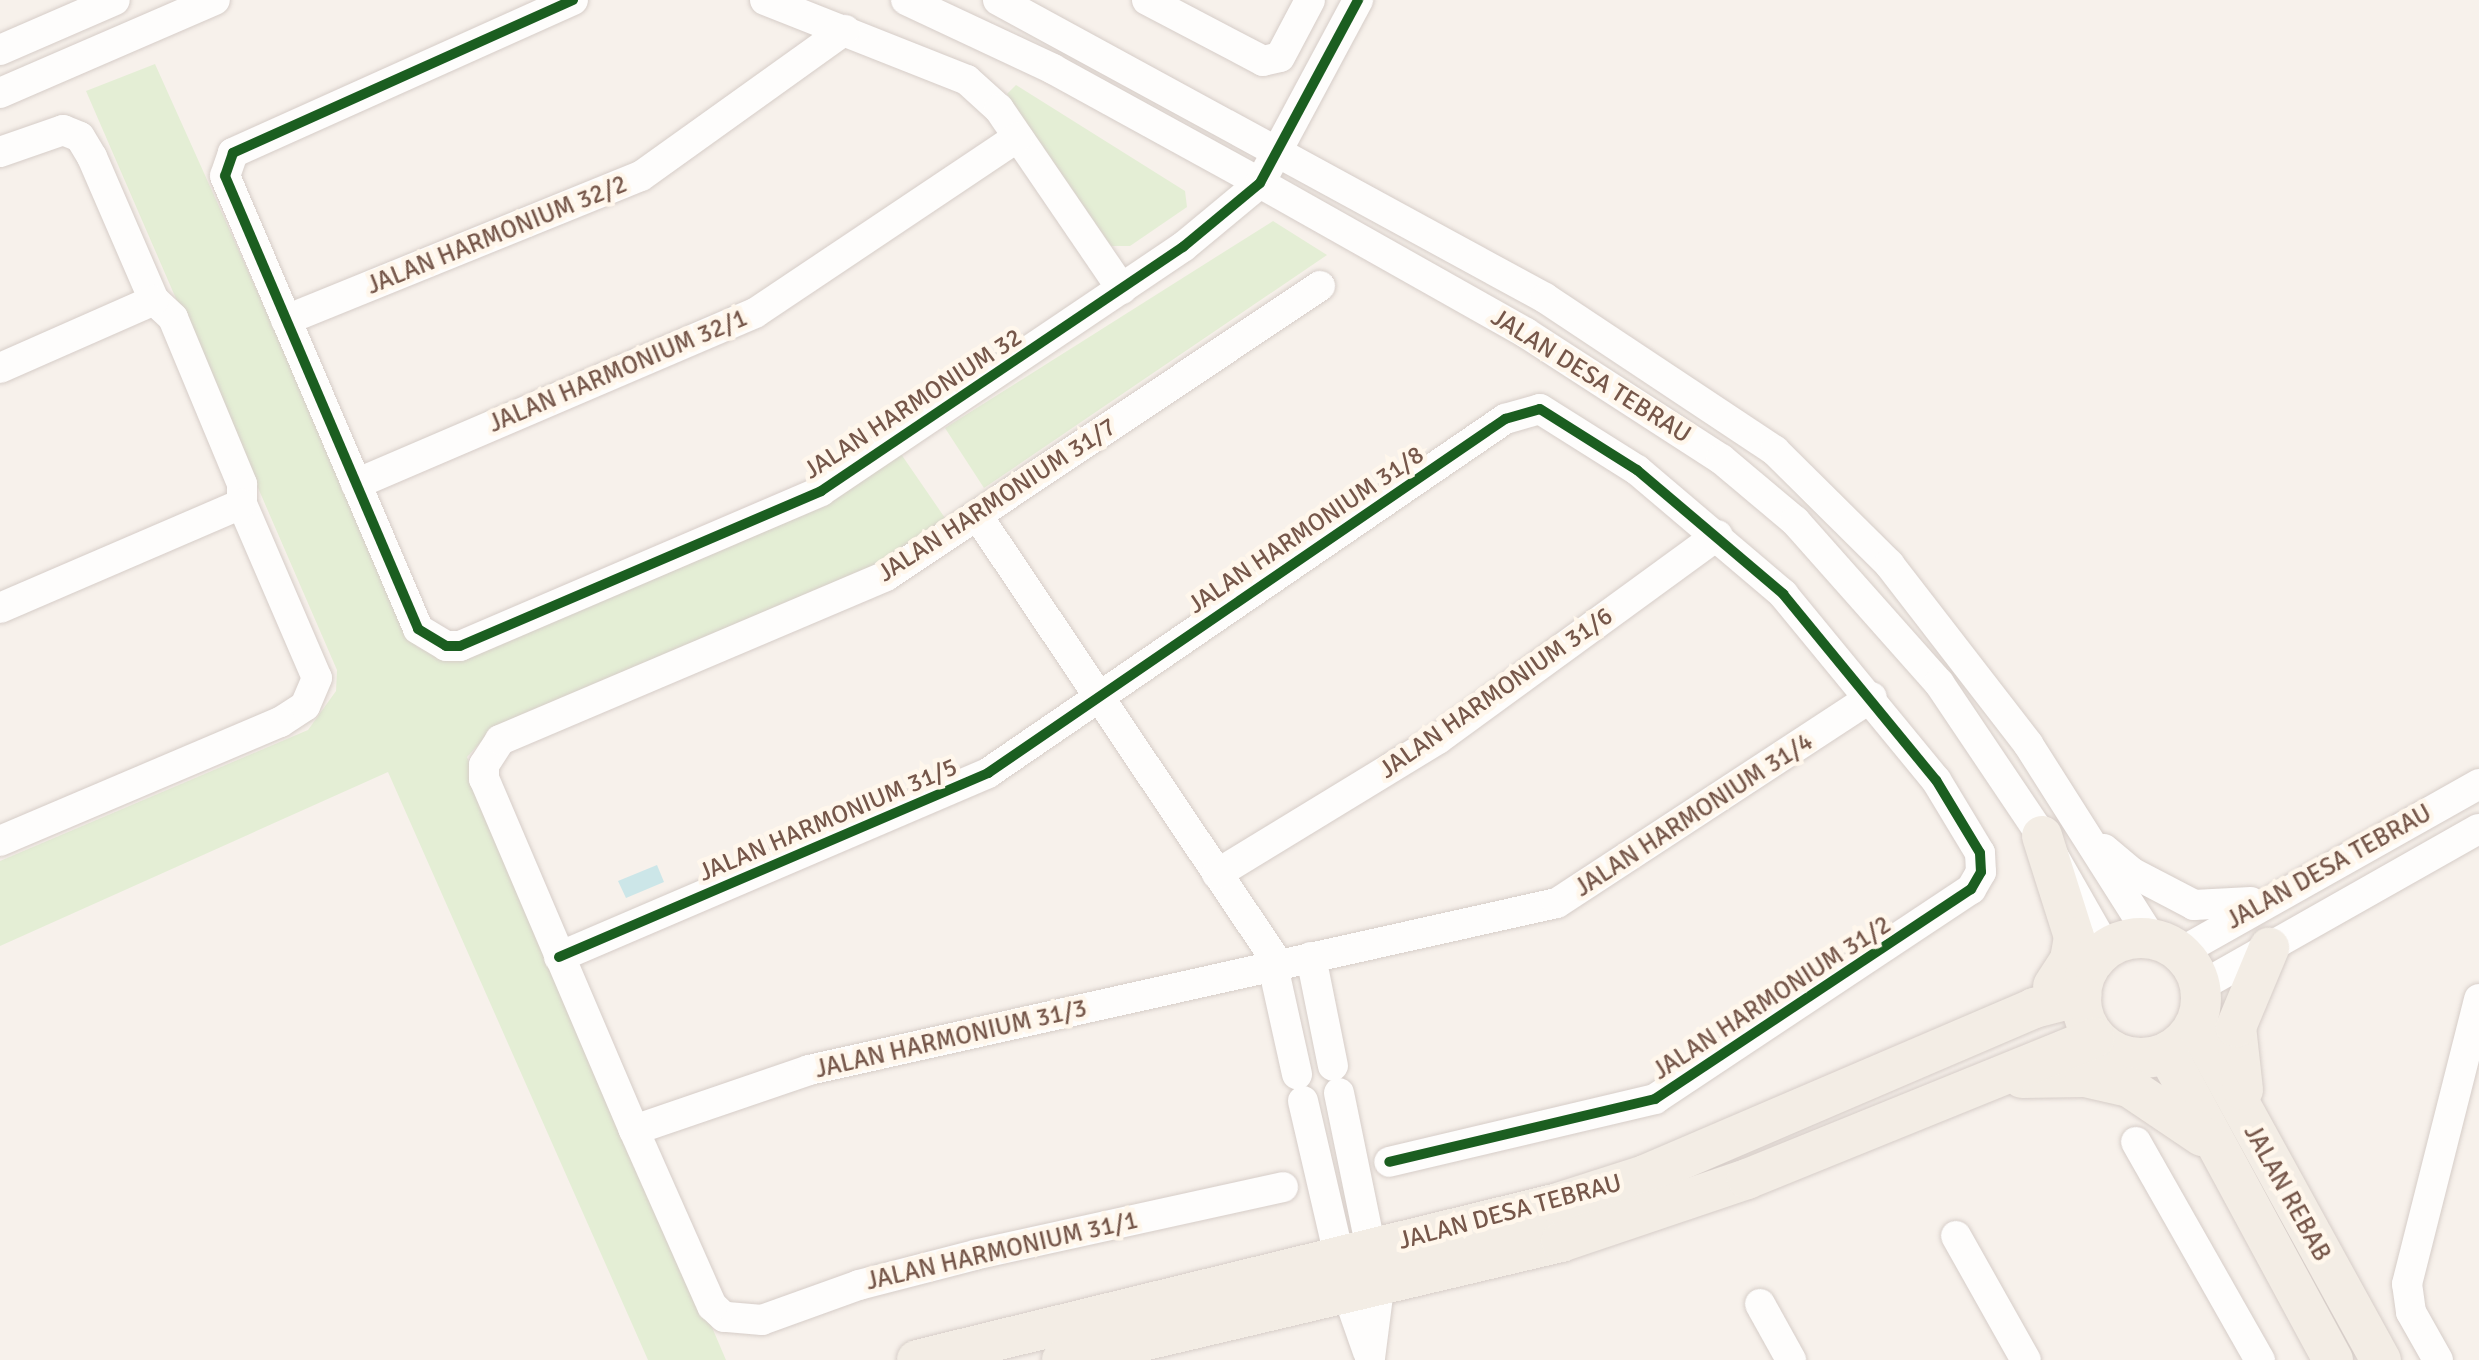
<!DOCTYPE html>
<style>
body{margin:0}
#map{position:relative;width:2479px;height:1360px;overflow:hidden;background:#f7f1eb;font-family:Signika,sans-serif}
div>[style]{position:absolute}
.green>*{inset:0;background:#e4eed5}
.water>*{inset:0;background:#cce6e8}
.roads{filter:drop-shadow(0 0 2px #d6cdc8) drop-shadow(0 0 2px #d6cdc8)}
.minor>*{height:30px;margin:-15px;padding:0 15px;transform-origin:15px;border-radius:15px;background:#fefdfc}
.major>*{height:40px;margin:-20px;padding:0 20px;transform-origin:20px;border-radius:20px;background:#f3ede5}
.major>.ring{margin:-20px;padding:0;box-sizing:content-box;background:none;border:40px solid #f3ede5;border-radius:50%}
.cycleway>*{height:10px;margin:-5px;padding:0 5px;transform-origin:5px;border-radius:5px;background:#1b5e20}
span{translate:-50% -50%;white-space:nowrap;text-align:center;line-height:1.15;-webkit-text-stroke:9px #fff7ec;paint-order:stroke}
.street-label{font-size:25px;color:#76574a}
</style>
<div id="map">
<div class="green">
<i style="clip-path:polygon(155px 64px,417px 647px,452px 661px,826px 506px,901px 454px,945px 518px,882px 566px,493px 729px,467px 757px,726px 1360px,648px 1360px,388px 772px,0 946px,0 861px,308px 730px,336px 691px,337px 670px,86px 91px)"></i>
<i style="clip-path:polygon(1016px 85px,1185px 191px,1187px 207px,1130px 246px,1111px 246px,1007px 94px)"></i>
<i style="clip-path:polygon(1273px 221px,1327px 255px,984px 488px,945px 428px)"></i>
</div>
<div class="water">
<i style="clip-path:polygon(657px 865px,664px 882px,626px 898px,618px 881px)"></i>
</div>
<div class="roads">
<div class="minor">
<i style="left:573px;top:0;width:373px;rotate:155.8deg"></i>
<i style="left:233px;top:153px;width:24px;rotate:109deg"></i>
<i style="left:225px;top:176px;width:492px;rotate:66.9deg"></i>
<i style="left:418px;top:629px;width:33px;rotate:31deg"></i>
<i style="left:446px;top:646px;width:14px"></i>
<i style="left:460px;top:646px;width:393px;rotate:-23.2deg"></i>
<i style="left:821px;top:491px;width:437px;rotate:-34deg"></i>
<i style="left:1183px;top:247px;width:100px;rotate:-39.7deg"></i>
<i style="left:1260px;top:183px;width:208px;rotate:-61.8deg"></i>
<i style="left:765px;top:0;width:217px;rotate:21.6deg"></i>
<i style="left:967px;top:80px;width:43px;rotate:42.2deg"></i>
<i style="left:999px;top:109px;width:218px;rotate:55.7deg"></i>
<i style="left:906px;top:0;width:162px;rotate:25.1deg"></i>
<i style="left:1053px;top:69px;width:236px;rotate:28.8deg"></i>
<i style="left:1260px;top:183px;width:305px;rotate:29.4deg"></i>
<i style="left:1526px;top:333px;width:232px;rotate:32.9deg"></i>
<i style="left:1721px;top:459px;width:97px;rotate:40deg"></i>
<i style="left:1795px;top:521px;width:217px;rotate:48.4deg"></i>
<i style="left:1939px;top:683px;width:184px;rotate:56.1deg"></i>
<i style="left:2042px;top:836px;width:129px;rotate:60.3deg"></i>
<i style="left:998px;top:0;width:623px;rotate:28.58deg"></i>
<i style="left:1545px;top:298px;width:276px;rotate:33.6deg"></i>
<i style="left:1775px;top:451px;width:161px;rotate:44.7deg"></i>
<i style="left:1889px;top:564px;width:227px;rotate:52.3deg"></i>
<i style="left:2028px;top:744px;width:230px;rotate:57.6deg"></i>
<i style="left:1147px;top:0;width:131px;rotate:27.7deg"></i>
<i style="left:1263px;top:61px;width:17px;rotate:-13deg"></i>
<i style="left:1280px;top:57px;width:64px;rotate:-62.2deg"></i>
<i style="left:0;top:50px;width:125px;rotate:-23.5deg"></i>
<i style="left:0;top:93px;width:234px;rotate:-23.4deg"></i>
<i style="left:0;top:152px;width:67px;rotate:-19.2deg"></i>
<i style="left:63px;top:130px;width:18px;rotate:22deg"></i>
<i style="left:80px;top:137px;width:23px;rotate:59deg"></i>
<i style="left:92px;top:157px;width:156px;rotate:66.6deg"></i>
<i style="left:154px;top:300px;width:26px;rotate:43deg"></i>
<i style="left:173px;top:318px;width:180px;rotate:67.4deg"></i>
<i style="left:242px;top:484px;width:20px;rotate:90deg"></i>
<i style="left:242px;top:504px;width:189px;rotate:66.7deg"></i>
<i style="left:317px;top:678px;width:30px;rotate:113deg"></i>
<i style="left:305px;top:706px;width:30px;rotate:147deg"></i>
<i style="left:280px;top:722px;width:304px;rotate:157deg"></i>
<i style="left:286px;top:320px;width:383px;rotate:-22.1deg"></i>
<i style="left:641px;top:176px;width:251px;rotate:-35.6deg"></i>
<i style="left:0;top:368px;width:168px;rotate:-23.8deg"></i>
<i style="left:356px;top:484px;width:434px;rotate:-23.2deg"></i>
<i style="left:755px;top:313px;width:316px;rotate:-33.8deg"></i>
<i style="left:977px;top:515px;width:542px;rotate:56.13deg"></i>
<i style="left:0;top:608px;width:263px;rotate:-23.3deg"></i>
<i style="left:2104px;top:849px;width:35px;rotate:40deg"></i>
<i style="left:2131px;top:872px;width:71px;rotate:27.6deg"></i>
<i style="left:2194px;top:905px;width:57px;rotate:-3deg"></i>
<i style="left:1217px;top:874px;width:259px;rotate:-31.4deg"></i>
<i style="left:1438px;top:739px;width:346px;rotate:-36.1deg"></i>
<i style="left:2181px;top:952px;width:342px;rotate:-29.4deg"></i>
<i style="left:559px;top:957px;width:467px;rotate:-23.2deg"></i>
<i style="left:988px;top:773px;width:627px;rotate:-34.4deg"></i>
<i style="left:1505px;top:419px;width:36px;rotate:-16deg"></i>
<i style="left:1540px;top:409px;width:115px;rotate:32.2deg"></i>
<i style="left:1637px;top:470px;width:192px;rotate:40.3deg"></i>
<i style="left:1783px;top:594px;width:241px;rotate:50.6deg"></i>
<i style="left:1936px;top:780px;width:85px;rotate:58.9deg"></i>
<i style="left:1980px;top:853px;width:19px;rotate:87deg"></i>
<i style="left:1981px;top:872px;width:20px;rotate:120deg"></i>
<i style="left:1971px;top:889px;width:379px;rotate:146.4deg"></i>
<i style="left:1655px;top:1099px;width:273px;rotate:166.7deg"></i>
<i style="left:1311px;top:957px;width:111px;rotate:78.6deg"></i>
<i style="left:1273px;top:966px;width:111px;rotate:77.5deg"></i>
<i style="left:2201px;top:986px;width:319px;rotate:-29.5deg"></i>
<i style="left:1339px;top:1093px;width:199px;rotate:78.4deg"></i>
<i style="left:1379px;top:1288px;width:71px;rotate:97.3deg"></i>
<i style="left:1303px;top:1101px;width:199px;rotate:76.9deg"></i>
<i style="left:1348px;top:1295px;width:60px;rotate:70.7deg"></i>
<i style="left:634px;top:1130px;width:185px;rotate:-18.9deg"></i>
<i style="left:809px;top:1070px;width:766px;rotate:-12.59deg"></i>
<i style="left:1557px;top:903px;width:376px;rotate:-33.2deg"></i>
<i style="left:2136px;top:1142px;width:251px;rotate:60.4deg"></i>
<i style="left:1283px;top:1187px;width:315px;rotate:167.6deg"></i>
<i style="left:975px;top:1255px;width:120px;rotate:165.5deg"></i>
<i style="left:859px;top:1285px;width:103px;rotate:160.2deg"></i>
<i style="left:762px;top:1320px;width:38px;rotate:-175deg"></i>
<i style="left:724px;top:1317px;width:16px;rotate:-137deg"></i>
<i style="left:712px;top:1306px;width:193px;rotate:-113.9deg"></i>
<i style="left:634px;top:1130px;width:382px;rotate:-113.1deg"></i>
<i style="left:484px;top:779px;width:14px;rotate:-90deg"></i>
<i style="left:484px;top:765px;width:30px;rotate:-57deg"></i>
<i style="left:500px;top:740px;width:419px;rotate:-23deg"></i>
<i style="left:886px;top:576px;width:522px;rotate:-33.75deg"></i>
<i style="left:1956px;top:1236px;width:142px;rotate:60.6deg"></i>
<i style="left:1760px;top:1304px;width:64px;rotate:61deg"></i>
<i style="left:2438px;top:1360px;width:55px;rotate:-119.4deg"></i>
<i style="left:2411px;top:1312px;width:28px;rotate:-98deg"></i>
<i style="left:2407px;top:1284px;width:294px;rotate:-75.8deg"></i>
</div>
<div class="major">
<i style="left:2042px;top:836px;width:106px;rotate:72.4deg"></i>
<i style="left:2074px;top:937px;width:23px;rotate:100deg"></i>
<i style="left:2070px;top:960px;width:31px;rotate:123deg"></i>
<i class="ring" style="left:2081px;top:938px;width:80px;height:80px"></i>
<i style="left:2196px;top:1024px;width:384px;rotate:61.2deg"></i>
<i style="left:2167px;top:1053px;width:349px;rotate:61.6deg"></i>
<i style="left:2022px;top:1078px;width:63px;rotate:-0.9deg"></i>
<i style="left:2085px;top:1077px;width:45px;rotate:12.8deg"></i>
<i style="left:2129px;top:1087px;width:88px;rotate:33.9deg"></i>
<i style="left:2243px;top:1090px;width:63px;rotate:-96.3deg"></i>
<i style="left:2236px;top:1027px;width:86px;rotate:-67.3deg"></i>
<i style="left:917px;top:1360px;width:660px;rotate:-13.76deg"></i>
<i style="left:1558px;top:1203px;width:91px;rotate:-17.8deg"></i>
<i style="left:1645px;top:1175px;width:423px;rotate:-23.2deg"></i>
<i style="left:2034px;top:1008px;width:49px;rotate:-14.3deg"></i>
<i style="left:1062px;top:1360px;width:513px;rotate:-13.3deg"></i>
<i style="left:1561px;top:1242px;width:196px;rotate:-18.7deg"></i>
<i style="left:1747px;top:1179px;width:375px;rotate:-22.1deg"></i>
</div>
</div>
<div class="cycleway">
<i style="left:573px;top:0;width:373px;rotate:155.8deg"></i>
<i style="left:233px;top:153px;width:24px;rotate:109deg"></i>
<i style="left:225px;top:176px;width:492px;rotate:66.9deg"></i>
<i style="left:418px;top:629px;width:33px;rotate:31deg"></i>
<i style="left:446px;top:646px;width:14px"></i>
<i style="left:460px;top:646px;width:393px;rotate:-23.2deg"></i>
<i style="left:821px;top:491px;width:437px;rotate:-34deg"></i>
<i style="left:1183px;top:247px;width:100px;rotate:-39.7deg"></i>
<i style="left:1260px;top:183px;width:208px;rotate:-61.8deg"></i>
<i style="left:559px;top:957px;width:467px;rotate:-23.2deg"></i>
<i style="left:988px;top:773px;width:627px;rotate:-34.4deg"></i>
<i style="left:1505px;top:419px;width:36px;rotate:-16deg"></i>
<i style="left:1540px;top:409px;width:115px;rotate:32.2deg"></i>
<i style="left:1637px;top:470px;width:192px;rotate:40.3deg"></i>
<i style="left:1783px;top:594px;width:241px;rotate:50.6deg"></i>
<i style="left:1936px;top:780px;width:85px;rotate:58.9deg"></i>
<i style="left:1980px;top:853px;width:19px;rotate:87deg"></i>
<i style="left:1981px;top:872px;width:20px;rotate:120deg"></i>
<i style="left:1971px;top:889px;width:379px;rotate:146.4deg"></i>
<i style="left:1655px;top:1099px;width:273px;rotate:166.7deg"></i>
</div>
<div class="street-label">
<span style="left:497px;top:235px;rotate:-22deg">JALAN HARMONIUM 32/2</span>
<span style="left:618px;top:371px;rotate:-23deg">JALAN HARMONIUM 32/1</span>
<span style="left:1591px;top:376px;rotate:32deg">JALAN DESA TEBRAU</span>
<span style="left:913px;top:404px;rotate:-33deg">JALAN HARMONIUM 32</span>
<span style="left:997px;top:500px;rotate:-33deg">JALAN HARMONIUM 31/7</span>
<span style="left:1306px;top:530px;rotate:-34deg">JALAN HARMONIUM 31/8</span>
<span style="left:1496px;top:693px;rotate:-35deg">JALAN HARMONIUM 31/6</span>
<span style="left:1694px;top:815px;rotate:-33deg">JALAN HARMONIUM 31/4</span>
<span style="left:828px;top:820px;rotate:-23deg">JALAN HARMONIUM 31/5</span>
<span style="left:2329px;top:867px;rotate:-29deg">JALAN DESA TEBRAU</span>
<span style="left:1772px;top:998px;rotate:-33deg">JALAN HARMONIUM 31/2</span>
<span style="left:951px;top:1039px;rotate:-13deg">JALAN HARMONIUM 31/3</span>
<span style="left:2287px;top:1193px;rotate:61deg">JALAN REBAB</span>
<span style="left:1510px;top:1212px;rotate:-15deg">JALAN DESA TEBRAU</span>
<span style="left:1002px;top:1251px;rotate:-13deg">JALAN HARMONIUM 31/1</span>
</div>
</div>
